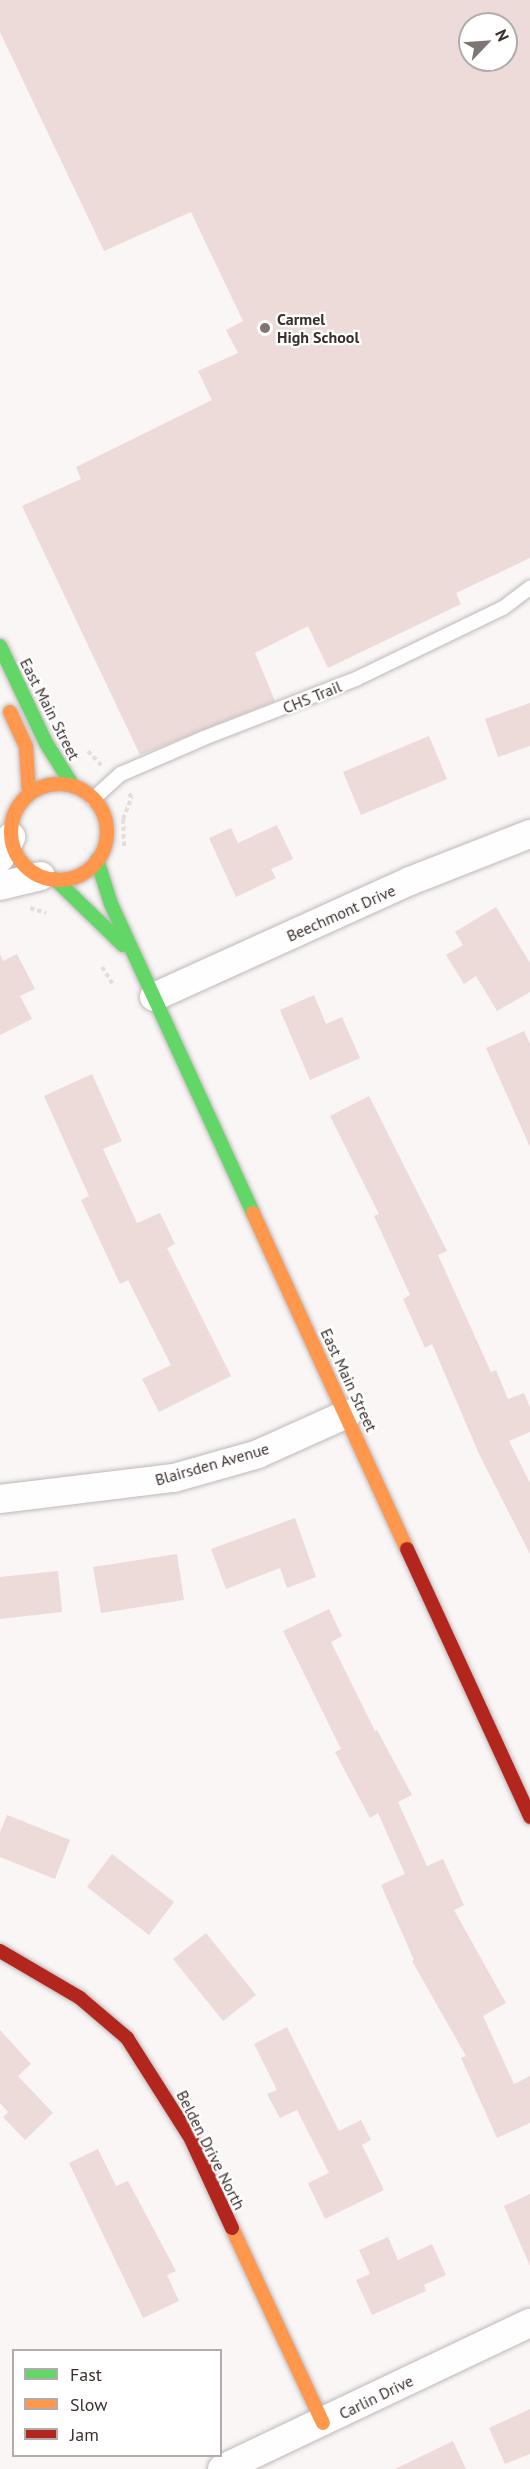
<!DOCTYPE html>
<style>
body{margin:0}
#map{position:relative;width:530px;height:2469px;overflow:hidden;background:#faf6f6;font-family:"PT Sans",sans-serif}
div>[style]{position:absolute}
.building>*{inset:0;background:#ecdbd8}
.path>*{height:4px;margin-top:-2px;transform-origin:0;background:repeating-linear-gradient(90deg,#e0dede 0 4.5px,transparent 0 7.5px)}
.roads{filter:drop-shadow(0 0 2px #bfb7b7) drop-shadow(0 0 2px #bfb7b7)}
.lane>*{height:14px;margin:-7px;padding:0 7px;transform-origin:7px;border-radius:7px;background:#fefefe}
.street>*{height:28px;margin:-14px;padding:0 14px;transform-origin:14px;border-radius:14px;background:#fefefe}
.fast>*{height:14px;margin:-7px;padding:0 7px;transform-origin:7px;border-radius:7px;background:#63d668}
.slow>*{height:14px;margin:-7px;padding:0 7px;transform-origin:7px;border-radius:7px;background:#ff974d}
.slow>.ring{margin:-7px;padding:0;box-sizing:content-box;background:none;border:14px solid #ff974d;border-radius:50%}
.jam>*{height:14px;margin:-7px;padding:0 7px;transform-origin:7px;border-radius:7px;background:#b3261e}
.dots>*{width:16px;height:16px;translate:-50% -50%;box-sizing:border-box;border:3px solid #fff;border-radius:50%}
span{translate:-50% -50%;white-space:nowrap;text-align:center;line-height:1.15;-webkit-text-stroke:4.5px #fff;paint-order:stroke}
.poi-label{font-size:16px;color:#3c302e;font-weight:700}
.left{translate:0 -50%;text-align:left}
.street-label{font-size:16px;color:#3c302e}
.legend{position:absolute;left:12px;top:2349px;width:210px;height:108px;box-sizing:border-box;background:#fff;border:2px solid #b1acab;margin:0;padding:8px 10px;list-style:none;font-size:18px;color:#3c302e}
.legend li{display:flex;align-items:center;gap:12px;height:30px}
.legend b{width:30px;border:2px solid #b1acab}
.north{position:absolute;left:458px;top:12px;width:60px;height:60px;box-sizing:border-box;background:#fff;border:2px solid #b1acab;border-radius:50%;rotate:65deg;font-size:16px;font-weight:700;line-height:24px;text-align:center;color:#3c302e}
.north::after{content:'';display:block;margin:auto;width:21px;height:27px;background:#7e7574;clip-path:polygon(50% 0,100% 100%,50% 72%,0 100%)}
</style>
<div id="map">
<div class="building">
<i style="clip-path:polygon(evenodd,0 0,530px 0,530px 558px,456px 593px,461px 604px,328px 668px,308px 626px,255px 653px,275px 701px,140px 755px,22px 506px,81px 479px,76px 467px,212px 400px,198px 371px,238px 353px,226px 330px,243px 321px,191px 212px,104px 251px,0 32px,0 0,470px 24px,506px 24px,506px 60px,470px 60px,470px 24px)"></i>
<i style="clip-path:polygon(530px 703px,530px 746px,498px 757px,485px 719px)"></i>
<i style="clip-path:polygon(429px 736px,447px 779px,361px 815px,343px 772px)"></i>
<i style="clip-path:polygon(277px 825px,293px 859px,271px 869px,276px 878px,236px 897px,209px 838px,231px 828px,238px 843px)"></i>
<i style="clip-path:polygon(496px 907px,530px 963px,530px 992px,497px 1011px,476px 976px,464px 984px,446px 955px,463px 945px,455px 932px)"></i>
<i style="clip-path:polygon(0 954px,3px 961px,17px 954px,35px 989px,20px 996px,32px 1019px,0 1035px)"></i>
<i style="clip-path:polygon(314px 995px,326px 1024px,342px 1017px,360px 1058px,310px 1080px,280px 1010px)"></i>
<i style="clip-path:polygon(524px 1031px,530px 1044px,530px 1147px,486px 1048px)"></i>
<i style="clip-path:polygon(92px 1074px,122px 1141px,103px 1149px,137px 1223px,160px 1213px,175px 1244px,167px 1248px,231px 1376px,159px 1412px,142px 1379px,171px 1365px,128px 1280px,120px 1284px,81px 1200px,89px 1196px,44px 1096px)"></i>
<i style="clip-path:polygon(369px 1096px,447px 1251px,438px 1255px,491px 1372px,496px 1370px,508px 1399px,524px 1393px,530px 1408px,530px 1432px,509px 1441px,530px 1483px,530px 1554px,479px 1454px,432px 1344px,425px 1348px,403px 1299px,410px 1295px,374px 1216px,379px 1214px,330px 1116px)"></i>
<i style="clip-path:polygon(295px 1518px,316px 1577px,287px 1588px,280px 1568px,226px 1589px,211px 1549px)"></i>
<i style="clip-path:polygon(177px 1554px,184px 1600px,101px 1613px,93px 1567px)"></i>
<i style="clip-path:polygon(58px 1571px,62px 1612px,0 1619px,0 1577px)"></i>
<i style="clip-path:polygon(329px 1609px,342px 1636px,331px 1642px,375px 1731px,377px 1730px,412px 1795px,398px 1802px,427px 1866px,443px 1859px,464px 1905px,454px 1910px,506px 2003px,483px 2016px,514px 2084px,530px 2076px,530px 2123px,497px 2138px,461px 2058px,466px 2056px,412px 1961px,414px 1960px,381px 1885px,405px 1874px,378px 1813px,370px 1818px,335px 1752px,341px 1749px,283px 1631px)"></i>
<i style="clip-path:polygon(7px 1815px,70px 1840px,55px 1879px,0 1857px,0 1832px)"></i>
<i style="clip-path:polygon(112px 1854px,174px 1902px,149px 1935px,87px 1887px)"></i>
<i style="clip-path:polygon(206px 1933px,256px 1995px,223px 2021px,173px 1959px)"></i>
<i style="clip-path:polygon(287px 2027px,339px 2131px,361px 2120px,371px 2140px,362px 2145px,384px 2190px,325px 2219px,308px 2183px,329px 2173px,297px 2110px,280px 2118px,267px 2094px,277px 2090px,254px 2044px)"></i>
<i style="clip-path:polygon(0 2030px,31px 2064px,18px 2076px,53px 2113px,25px 2140px,3px 2117px,8px 2112px,0 2103px)"></i>
<i style="clip-path:polygon(98px 2149px,116px 2186px,128px 2181px,176px 2271px,167px 2275px,179px 2301px,143px 2318px,69px 2163px)"></i>
<i style="clip-path:polygon(530px 2194px,530px 2266px,504px 2206px)"></i>
<i style="clip-path:polygon(388px 2237px,398px 2260px,432px 2244px,446px 2275px,424px 2285px,426px 2291px,372px 2315px,356px 2280px,370px 2274px,359px 2250px)"></i>
<i style="clip-path:polygon(530px 2409px,530px 2454px,505px 2464px,489px 2428px)"></i>
<i style="clip-path:polygon(453px 2441px,466px 2469px,395px 2469px)"></i>
</div>
<div class="path">
<i style="left:88px;top:751px;width:22px;rotate:47deg"></i>
<i style="left:124px;top:846px;width:27px;rotate:-92deg"></i>
<i style="left:123px;top:819px;width:24px;rotate:-68deg"></i>
<i style="left:132px;top:797px;width:7px;rotate:-135deg"></i>
<i style="left:30px;top:908px;width:17px;rotate:17deg"></i>
<i style="left:102px;top:967px;width:22px;rotate:58deg"></i>
</div>
<div class="roads">
<div class="lane">
<i style="left:93px;top:799px;width:38px;rotate:-42deg"></i>
<i style="left:121px;top:774px;width:90px;rotate:-23.4deg"></i>
<i style="left:204px;top:738px;width:163px;rotate:-21.2deg"></i>
<i style="left:356px;top:679px;width:163px;rotate:-25.8deg"></i>
<i style="left:503px;top:608px;width:34px;rotate:-37deg"></i>
</div>
<div class="street">
<i style="left:0;top:858px;width:24px;rotate:-62deg"></i>
<i style="left:0;top:886px;width:42px;rotate:-13.7deg"></i>
<i style="left:154px;top:997px;width:281px;rotate:-24.4deg"></i>
<i style="left:410px;top:881px;width:129px;rotate:-21.4deg"></i>
<i style="left:0;top:1499px;width:175px;rotate:-6.9deg"></i>
<i style="left:174px;top:1478px;width:87px;rotate:-15.9deg"></i>
<i style="left:258px;top:1454px;width:98px;rotate:-24.2deg"></i>
<i style="left:222px;top:2469px;width:341px;rotate:-25.4deg"></i>
</div>
<div class="fast">
<i style="left:0;top:646px;width:107px;rotate:64.6deg"></i>
<i style="left:46px;top:743px;width:51px;rotate:57.9deg"></i>
<i style="left:97px;top:860px;width:46px;rotate:72.3deg"></i>
<i style="left:111px;top:904px;width:340px;rotate:65.3deg"></i>
<i style="left:55px;top:879px;width:95px;rotate:44.1deg"></i>
</div>
<div class="slow">
<i style="left:10px;top:712px;width:38px;rotate:65deg"></i>
<i style="left:26px;top:747px;width:47px;rotate:86.3deg"></i>
<i class="ring" style="left:11px;top:784px;width:82px;height:82px"></i>
<i style="left:253px;top:1213px;width:370px;rotate:65.4deg"></i>
<i style="left:232px;top:2228px;width:215px;rotate:65deg"></i>
</div>
<div class="jam">
<i style="left:407px;top:1549px;width:295px;rotate:65.3deg"></i>
<i style="left:0;top:1951px;width:93px;rotate:30.4deg"></i>
<i style="left:80px;top:1998px;width:62px;rotate:40.4deg"></i>
<i style="left:127px;top:2038px;width:120px;rotate:57.6deg"></i>
<i style="left:191px;top:2139px;width:98px;rotate:65.3deg"></i>
</div>
</div>
<div class="dots">
<i style="left:265px;top:328px;background:#7e7574"></i>
</div>
<div class="poi-label">
<span class="left" style="left:277px;top:328px">Carmel<br>High School</span>
</div>
<div class="street-label">
<span style="left:312px;top:697px;rotate:-22deg">CHS Trail</span>
<span style="left:50px;top:709px;rotate:63deg">East Main Street</span>
<span style="left:341px;top:913px;rotate:-24deg">Beechmont Drive</span>
<span style="left:349px;top:1380px;rotate:65deg">East Main Street</span>
<span style="left:212px;top:1464px;rotate:-16deg">Blairsden Avenue</span>
<span style="left:211px;top:2150px;rotate:63deg">Belden Drive North</span>
<span style="left:376px;top:2397px;rotate:-26deg">Carlin Drive</span>
</div>
<ul class="legend">
<li><b style="height:8px;background:#63d668"></b>Fast</li>
<li><b style="height:8px;background:#ff974d"></b>Slow</li>
<li><b style="height:8px;background:#b3261e"></b>Jam</li>
</ul>
<div class="north">N</div>
</div>
